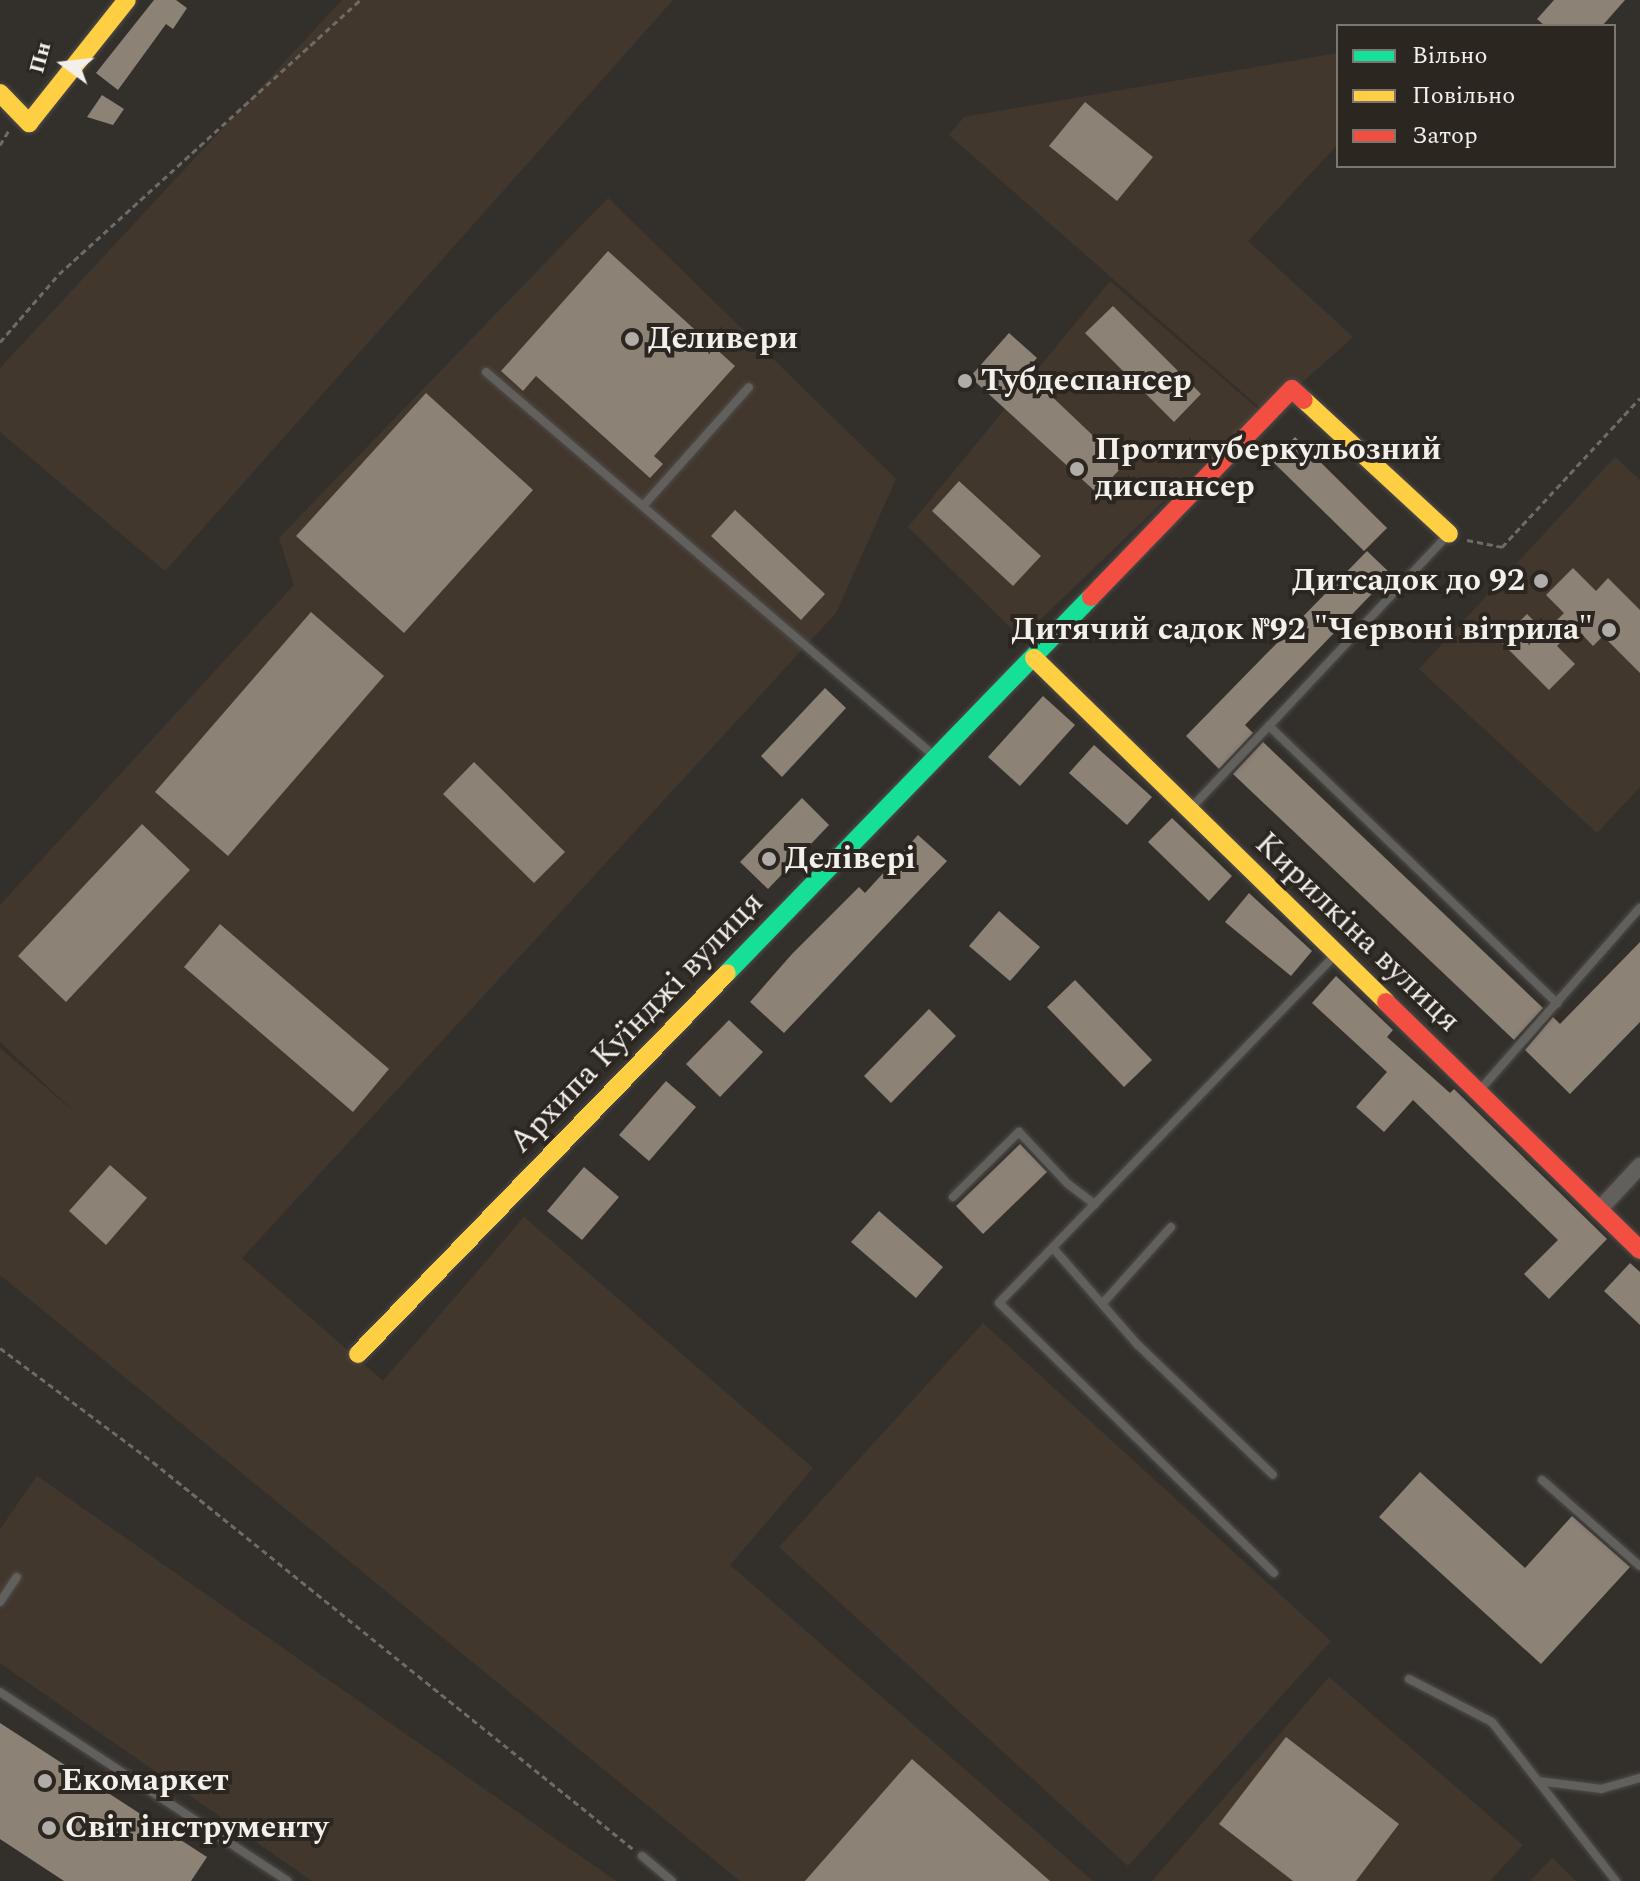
<!DOCTYPE html>
<meta charset="utf-8">
<style>
body{margin:0}
#map{position:relative;width:1640px;height:1881px;overflow:hidden;background:#33302c;font-family:Spectral,serif}
div>[style]{position:absolute}
.built>*{inset:0;background:#42372d}
.building>*{inset:0;background:#8d8276}
.path>*{height:3px;margin-top:-1.5px;transform-origin:0;background:repeating-linear-gradient(90deg,#6d6b68 0 6px,transparent 0 10px)}
.roads{filter:drop-shadow(0 0 2px #4e4c49) drop-shadow(0 0 2px #4e4c49)}
.lane>*{height:8px;margin:-4px;padding:0 4px;transform-origin:4px;border-radius:4px;background:#62605d}
.street>*{height:16px;margin:-8px;padding:0 8px;transform-origin:8px;border-radius:8px;background:#62605d}
.fast>*{height:18px;margin:-9px;padding:0 9px;transform-origin:9px;border-radius:9px;background:#16e098}
.slow>*{height:18px;margin:-9px;padding:0 9px;transform-origin:9px;border-radius:9px;background:#ffcf43}
.jam>*{height:18px;margin:-9px;padding:0 9px;transform-origin:9px;border-radius:9px;background:#f24e42}
.dots>*{width:22px;height:22px;translate:-50% -50%;box-sizing:border-box;border:4px solid #2c2620;border-radius:50%}
span{translate:-50% -50%;white-space:nowrap;text-align:center;line-height:1.15;-webkit-text-stroke:8px #2c2620;paint-order:stroke}
.poi-label{font-size:32px;color:#f3efeb;font-weight:700}
.left{translate:0 -50%;text-align:left}
.right{translate:-100% -50%;text-align:right}
.street-label{font-size:32px;color:#f3efeb}
.legend{position:absolute;left:1336px;top:24px;width:280px;height:144px;box-sizing:border-box;background:#2c2620;border:2px solid #7c7671;margin:0;padding:10px 14px;list-style:none;font-size:24px;color:#f3efeb}
.legend li{display:flex;align-items:center;gap:16px;height:40px}
.legend b{width:40px;border:2px solid #7c7671}
.north{position:absolute;left:24px;top:24px;width:80px;height:80px;-webkit-text-stroke:6px #2c2620;paint-order:stroke;rotate:285deg;font-size:22px;font-weight:700;line-height:32px;text-align:center;color:#f3efeb}
.north::after{content:'';display:block;margin:auto;width:28px;height:36px;background:#f3efeb;clip-path:polygon(50% 0,100% 100%,50% 72%,0 100%)}
</style>
<div id="map">
<div class="built">
<i style="clip-path:polygon(342px 0,673px 0,165px 571px,0 432px,0 368px)"></i>
<i style="clip-path:polygon(1338px 53px,1338px 144px,1248px 241px,1353px 337px,1267px 414px,949px 135px,964px 117px)"></i>
<i style="clip-path:polygon(608px 198px,896px 479px,836px 613px,242px 1258px,383px 1381px,524px 1217px,813px 1468px,730px 1565px,1093px 1881px,740px 1881px,0 1275px,0 1048px,79px 1116px,0 1042px,0 905px,294px 585px,279px 538px)"></i>
<i style="clip-path:polygon(1110px 281px,1259px 410px,1021px 638px,908px 527px)"></i>
<i style="clip-path:polygon(1615px 457px,1640px 480px,1640px 787px,1597px 833px,1419px 669px)"></i>
<i style="clip-path:polygon(983px 1323px,1331px 1641px,1128px 1866px,779px 1547px)"></i>
<i style="clip-path:polygon(37px 1476px,616px 1881px,312px 1881px,0 1663px,0 1529px)"></i>
<i style="clip-path:polygon(1329px 1677px,1523px 1845px,1490px 1881px,1152px 1881px)"></i>
<i style="clip-path:polygon(1552px 1858px,1576px 1881px,1530px 1881px)"></i>
</div>
<div class="building">
<i style="clip-path:polygon(154px 0,176px 0,187px 8px,173px 29px,166px 24px,118px 90px,96px 73px)"></i>
<i style="clip-path:polygon(1554px 0,1625px 0,1602px 26px,1545px 26px,1537px 19px)"></i>
<i style="clip-path:polygon(102px 95px,124px 109px,113px 125px,87px 117px)"></i>
<i style="clip-path:polygon(1085px 102px,1153px 157px,1117px 201px,1049px 146px)"></i>
<i style="clip-path:polygon(608px 251px,735px 366px,654px 456px,663px 464px,650px 478px,536px 376px,523px 391px,501px 371px)"></i>
<i style="clip-path:polygon(1113px 306px,1201px 394px,1174px 422px,1085px 333px)"></i>
<i style="clip-path:polygon(1009px 333px,1037px 358px,1025px 371px,1124px 465px,1097px 493px,970px 377px)"></i>
<i style="clip-path:polygon(426px 393px,533px 490px,404px 633px,296px 536px)"></i>
<i style="clip-path:polygon(1295px 437px,1387px 528px,1364px 551px,1272px 461px)"></i>
<i style="clip-path:polygon(959px 481px,1041px 556px,1013px 586px,932px 511px)"></i>
<i style="clip-path:polygon(735px 510px,825px 594px,801px 620px,711px 536px)"></i>
<i style="clip-path:polygon(1367px 551px,1391px 574px,1245px 725px,1253px 733px,1219px 769px,1186px 736px)"></i>
<i style="clip-path:polygon(1573px 568px,1596px 591px,1608px 578px,1640px 610px,1640px 673px,1603px 636px,1593px 646px,1575px 627px,1557px 646px,1575px 664px,1549px 690px,1500px 641px,1527px 614px,1545px 632px,1564px 613px,1546px 595px)"></i>
<i style="clip-path:polygon(311px 612px,384px 676px,228px 856px,155px 792px)"></i>
<i style="clip-path:polygon(825px 688px,846px 708px,782px 777px,761px 756px)"></i>
<i style="clip-path:polygon(1043px 696px,1075px 725px,1020px 786px,988px 757px)"></i>
<i style="clip-path:polygon(1263px 742px,1543px 1008px,1514px 1040px,1233px 774px)"></i>
<i style="clip-path:polygon(1094px 745px,1152px 797px,1127px 825px,1069px 773px)"></i>
<i style="clip-path:polygon(474px 762px,565px 852px,534px 883px,443px 794px)"></i>
<i style="clip-path:polygon(802px 798px,829px 825px,768px 889px,740px 862px)"></i>
<i style="clip-path:polygon(1172px 818px,1232px 876px,1209px 901px,1148px 842px)"></i>
<i style="clip-path:polygon(142px 824px,190px 870px,66px 1002px,18px 956px)"></i>
<i style="clip-path:polygon(918px 835px,947px 861px,784px 1033px,750px 1002px,792px 954px,859px 887px,865px 893px)"></i>
<i style="clip-path:polygon(1249px 893px,1312px 951px,1291px 976px,1225px 922px)"></i>
<i style="clip-path:polygon(999px 911px,1040px 947px,1010px 981px,969px 946px)"></i>
<i style="clip-path:polygon(220px 924px,389px 1069px,353px 1112px,184px 967px)"></i>
<i style="clip-path:polygon(1640px 942px,1640px 1022px,1570px 1094px,1525px 1050px,1553px 1017px,1560px 1024px)"></i>
<i style="clip-path:polygon(1336px 976px,1393px 1030px,1387px 1037px,1450px 1093px,1454px 1089px,1607px 1239px,1549px 1299px,1524px 1274px,1558px 1240px,1413px 1100px,1384px 1132px,1356px 1107px,1387px 1072px,1312px 1003px)"></i>
<i style="clip-path:polygon(1075px 980px,1152px 1060px,1124px 1087px,1047px 1007px)"></i>
<i style="clip-path:polygon(929px 1009px,956px 1036px,891px 1103px,864px 1076px)"></i>
<i style="clip-path:polygon(729px 1020px,763px 1052px,720px 1097px,686px 1064px)"></i>
<i style="clip-path:polygon(666px 1081px,696px 1107px,649px 1161px,619px 1135px)"></i>
<i style="clip-path:polygon(1020px 1144px,1047px 1172px,983px 1234px,956px 1206px)"></i>
<i style="clip-path:polygon(110px 1165px,147px 1198px,106px 1245px,69px 1211px)"></i>
<i style="clip-path:polygon(584px 1167px,619px 1197px,582px 1240px,547px 1211px)"></i>
<i style="clip-path:polygon(879px 1211px,943px 1267px,916px 1298px,851px 1242px)"></i>
<i style="clip-path:polygon(1630px 1263px,1640px 1272px,1640px 1325px,1604px 1291px)"></i>
<i style="clip-path:polygon(1420px 1472px,1525px 1568px,1572px 1516px,1630px 1567px,1541px 1664px,1379px 1517px)"></i>
<i style="clip-path:polygon(0 1723px,207px 1857px,191px 1881px,64px 1881px,0 1839px)"></i>
<i style="clip-path:polygon(1286px 1737px,1399px 1824px,1356px 1881px,1293px 1881px,1219px 1824px)"></i>
<i style="clip-path:polygon(912px 1759px,1050px 1881px,805px 1881px)"></i>
</div>
<div class="path">
<i style="left:0;top:145px;width:17px;rotate:-59deg"></i>
<i style="left:0;top:342px;width:90px;rotate:-49.1deg"></i>
<i style="left:59px;top:274px;width:407px;rotate:-42.3deg"></i>
<i style="left:1467px;top:540px;width:36px;rotate:11deg"></i>
<i style="left:1502px;top:547px;width:203px;rotate:-47.2deg"></i>
<i style="left:0;top:1348px;width:191px;rotate:36.7deg"></i>
<i style="left:153px;top:1462px;width:617px;rotate:38.88deg"></i>
</div>
<div class="roads">
<div class="lane">
<i style="left:486px;top:372px;width:587px;rotate:40.58deg"></i>
<i style="left:643px;top:506px;width:159px;rotate:-48.3deg"></i>
<i style="left:1269px;top:726px;width:259px;rotate:-46.9deg"></i>
<i style="left:1192px;top:807px;width:112px;rotate:-46.5deg"></i>
<i style="left:1269px;top:726px;width:400px;rotate:43.9deg"></i>
<i style="left:1479px;top:1091px;width:244px;rotate:-48.7deg"></i>
<i style="left:953px;top:1197px;width:93px;rotate:-44.6deg"></i>
<i style="left:1019px;top:1132px;width:71px;rotate:46.7deg"></i>
<i style="left:1068px;top:1184px;width:34px;rotate:37deg"></i>
<i style="left:1053px;top:1248px;width:129px;rotate:48.8deg"></i>
<i style="left:1138px;top:1345px;width:187px;rotate:43.9deg"></i>
<i style="left:1103px;top:1303px;width:102px;rotate:-48.2deg"></i>
<i style="left:1542px;top:1480px;width:130px;rotate:41.3deg"></i>
<i style="left:1274px;top:1573px;width:385px;rotate:-135.5deg"></i>
<i style="left:999px;top:1303px;width:484px;rotate:-46deg"></i>
<i style="left:0;top:1602px;width:30px;rotate:-56deg"></i>
<i style="left:1409px;top:1679px;width:93px;rotate:27.4deg"></i>
<i style="left:1492px;top:1722px;width:202px;rotate:52.1deg"></i>
<i style="left:0;top:1692px;width:344px;rotate:33.3deg"></i>
<i style="left:1538px;top:1781px;width:64px;rotate:7.2deg"></i>
<i style="left:1601px;top:1789px;width:41px;rotate:-15.8deg"></i>
<i style="left:642px;top:1856px;width:39px;rotate:40deg"></i>
</div>
<div class="street">
<i style="left:1598px;top:1211px;width:62px;rotate:-47deg"></i>
</div>
<div class="fast">
<i style="left:727px;top:973px;width:523px;rotate:-45.93deg"></i>
</div>
<div class="slow">
<i style="left:0;top:93px;width:42px;rotate:46deg"></i>
<i style="left:29px;top:123px;width:157px;rotate:-51.5deg"></i>
<i style="left:1304px;top:400px;width:197px;rotate:42.7deg"></i>
<i style="left:1034px;top:658px;width:492px;rotate:44.3deg"></i>
<i style="left:358px;top:1354px;width:530px;rotate:-45.92deg"></i>
</div>
<div class="jam">
<i style="left:1091px;top:597px;width:289px;rotate:-46deg"></i>
<i style="left:1292px;top:389px;width:16px;rotate:43deg"></i>
<i style="left:1386px;top:1002px;width:355px;rotate:44.3deg"></i>
</div>
</div>
<div class="dots">
<i style="left:632px;top:339px;background:#b0aca8"></i>
<i style="left:965px;top:381px;background:#b0aca8"></i>
<i style="left:1077px;top:469px;background:#b0aca8"></i>
<i style="left:1541px;top:581px;background:#b0aca8"></i>
<i style="left:1609px;top:630px;background:#b0aca8"></i>
<i style="left:769px;top:859px;background:#b0aca8"></i>
<i style="left:45px;top:1781px;background:#b0aca8"></i>
<i style="left:49px;top:1828px;background:#b0aca8"></i>
</div>
<div class="poi-label">
<span class="left" style="left:648px;top:339px">Деливери</span>
<span class="left" style="left:981px;top:381px">Тубдеспансер</span>
<span class="left" style="left:1095px;top:469px">Протитуберкульозний<br>диспансер</span>
<span class="right" style="left:1525px;top:581px">Дитсадок до 92</span>
<span class="right" style="left:1593px;top:630px">Дитячий садок №92 "Червонi вiтрила"</span>
<span class="left" style="left:785px;top:859px">Делівері</span>
<span class="left" style="left:61px;top:1781px">Екомаркет</span>
<span class="left" style="left:65px;top:1828px">Світ інструменту</span>
</div>
<div class="street-label">
<span style="left:1357px;top:933px;rotate:44deg">Кирилкіна вулиця</span>
<span style="left:637px;top:1023px;rotate:-46deg">Архипа Куїнджі вулиця</span>
</div>
<ul class="legend">
<li><b style="height:10px;background:#16e098"></b>Вільно</li>
<li><b style="height:10px;background:#ffcf43"></b>Повільно</li>
<li><b style="height:10px;background:#f24e42"></b>Затор</li>
</ul>
<div class="north">Пн</div>
</div>
